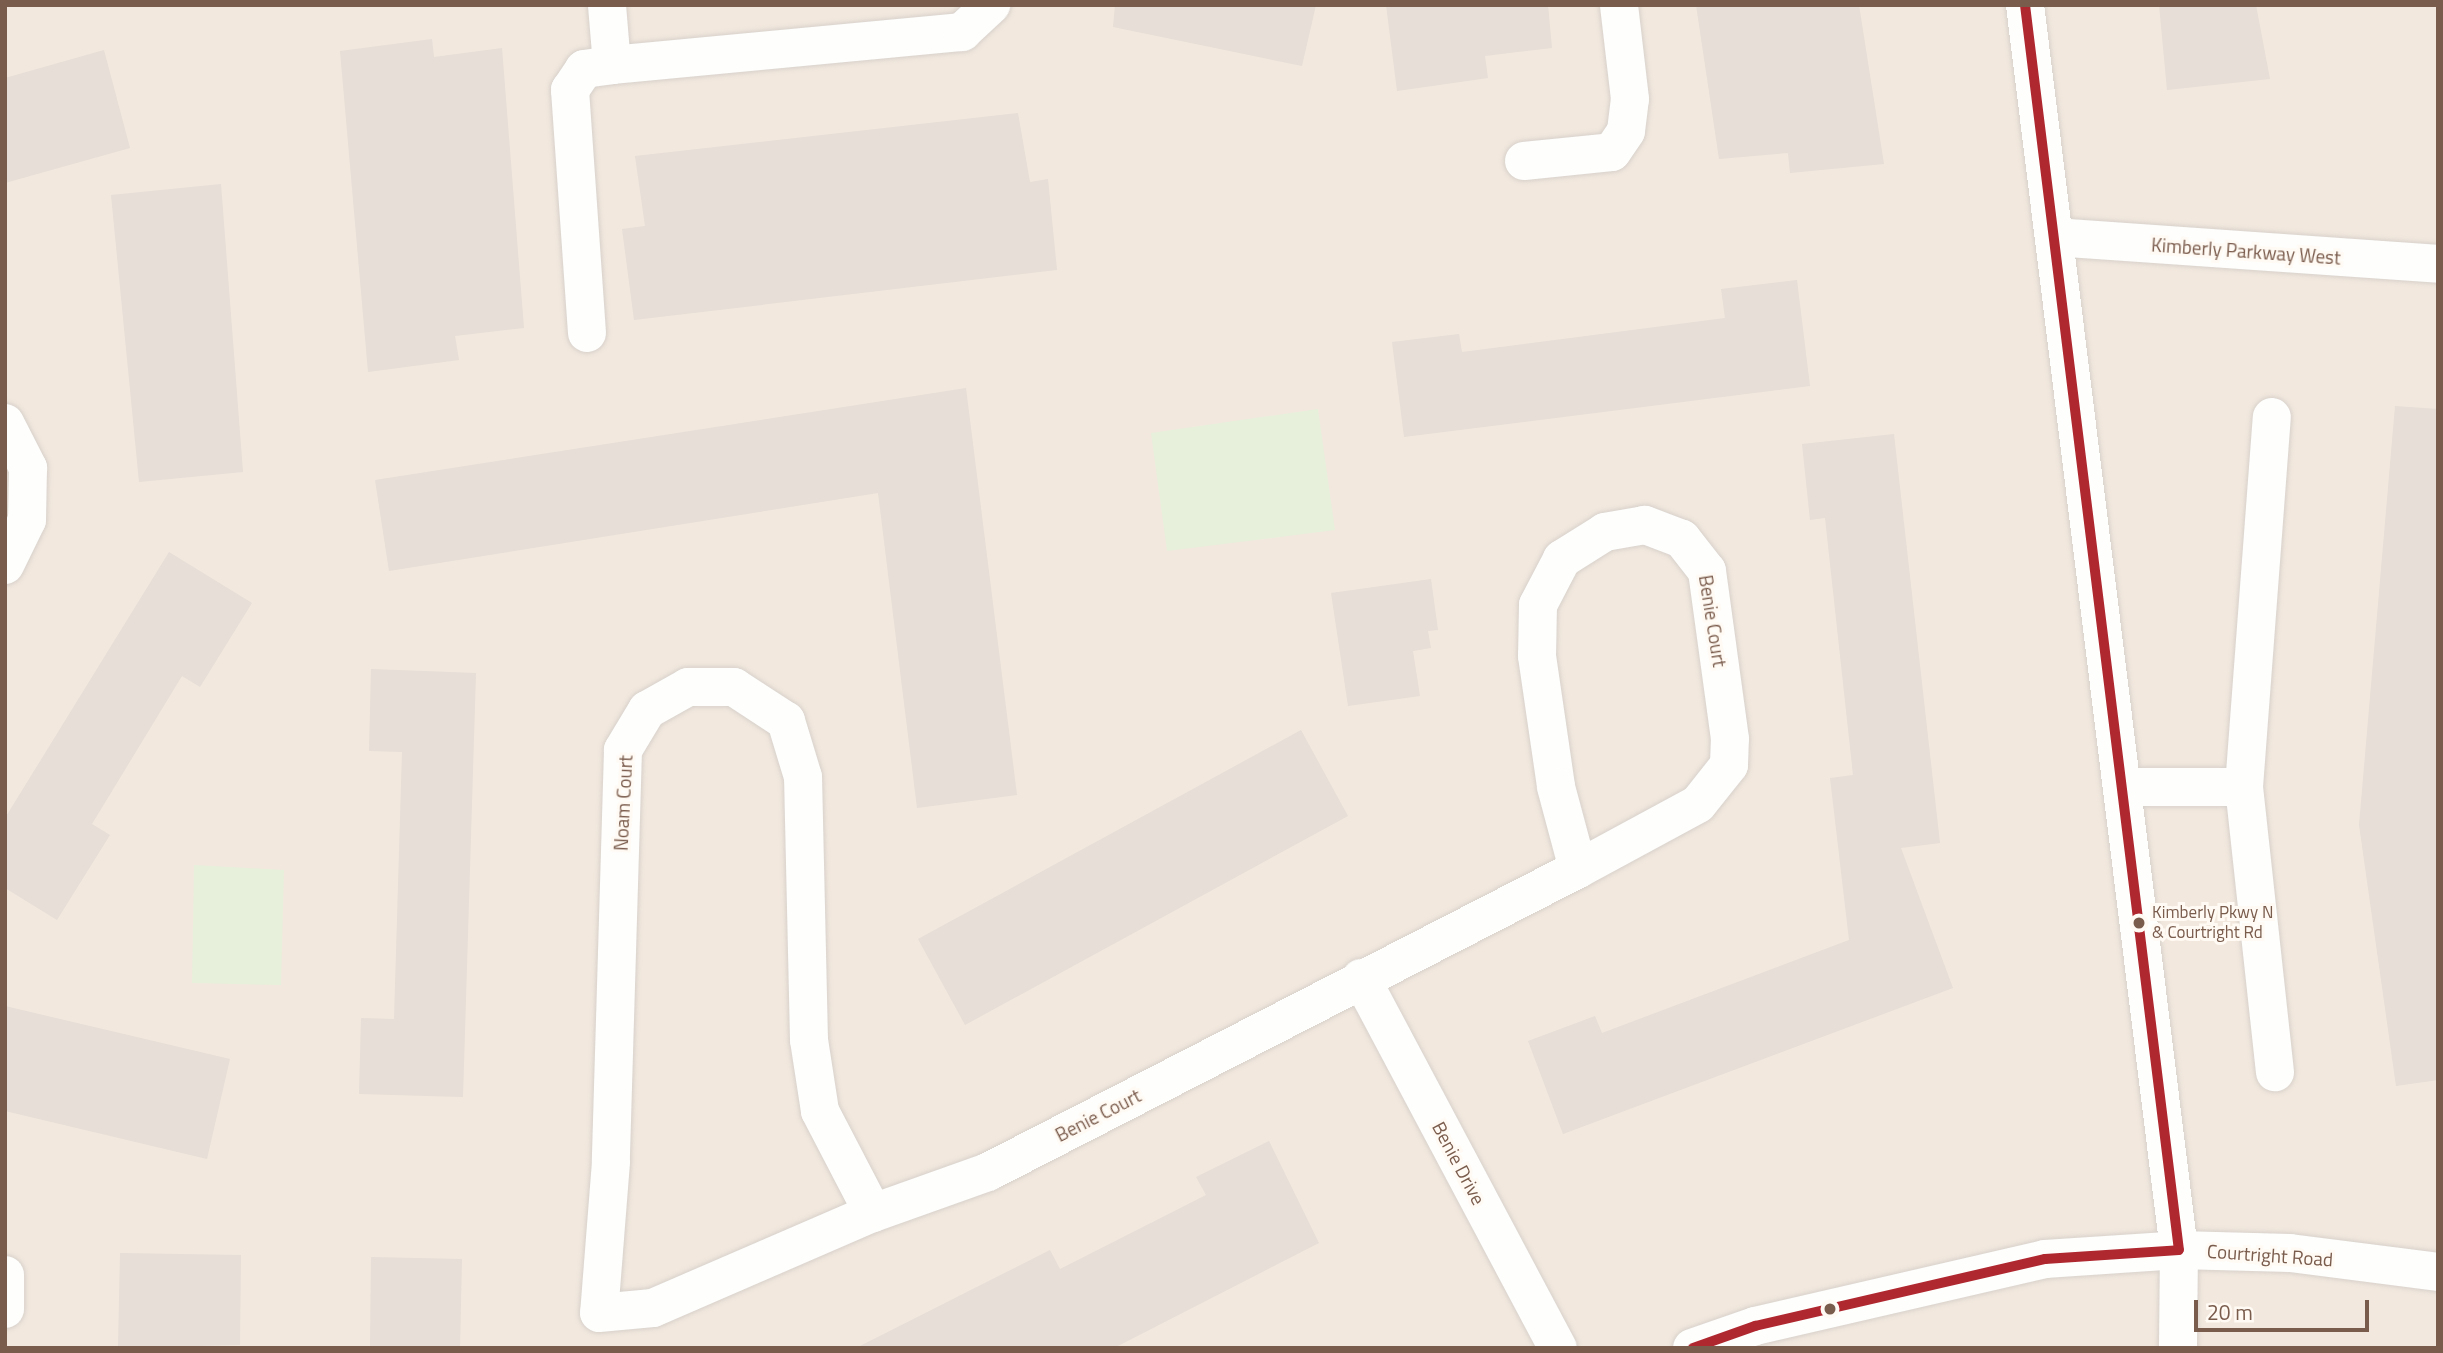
<!DOCTYPE html>
<style>
body{margin:0}
#map{position:relative;width:2443px;height:1353px;overflow:hidden;background:#f9f5f0;font-family:"Titillium Web",sans-serif}
div>[style]{position:absolute}
.residential>*{inset:0;background:#f2e8de}
.green>*{inset:0;background:#e7f0db}
.building>*{inset:0;background:#e6ded7}
.roads{filter:drop-shadow(0 0 2px #d7d1cb) drop-shadow(0 0 2px #d7d1cb)}
.minor>*{height:38px;margin:-19px;padding:0 19px;transform-origin:19px;border-radius:19px;background:#fefefd}
.bus-1>*{height:10px;margin:-5px;padding:0 5px;transform-origin:5px;border-radius:5px;background:#af272f}
.dots>*{width:19px;height:19px;translate:-50% -50%;box-sizing:border-box;border:4px solid #fffaf3;border-radius:50%}
span{translate:-50% -50%;white-space:nowrap;text-align:center;line-height:1.15;-webkit-text-stroke:6px #fffaf3;paint-order:stroke}
.bus-label{font-size:17px;color:#7a5c4d}
.left{translate:0 -50%;text-align:left}
.street-label{font-size:19px;color:#7a5c4d}
.frame{position:absolute;inset:0;border:7px solid #7a5c4d;pointer-events:none}
.scale{position:absolute;left:2194px;top:1300px;width:175px;height:32px;box-sizing:border-box;border:4px solid #7a5c4d;border-top:0;padding-left:9px;font-size:21px;line-height:24px;white-space:nowrap;color:#7a5c4d;-webkit-text-stroke:5px #fffaf3;paint-order:stroke}
</style>
<div id="map">
<div class="residential">
<i style="clip-path:polygon(5px 5px,2438px 5px,2438px 1348px,5px 1348px)"></i>
</div>
<div class="green">
<i style="clip-path:polygon(1318px 409px,1335px 530px,1167px 551px,1151px 433px)"></i>
<i style="clip-path:polygon(194px 865px,284px 870px,281px 985px,192px 983px)"></i>
</div>
<div class="building">
<i style="clip-path:polygon(1115px 5px,1316px 5px,1302px 66px,1113px 27px)"></i>
<i style="clip-path:polygon(1386px 5px,1548px 5px,1552px 48px,1485px 56px,1488px 78px,1397px 91px)"></i>
<i style="clip-path:polygon(1696px 5px,1859px 5px,1884px 164px,1790px 173px,1788px 153px,1719px 159px)"></i>
<i style="clip-path:polygon(2159px 5px,2256px 5px,2270px 79px,2167px 90px)"></i>
<i style="clip-path:polygon(432px 39px,434px 57px,502px 48px,524px 328px,455px 336px,459px 360px,368px 372px,340px 51px)"></i>
<i style="clip-path:polygon(104px 50px,130px 148px,5px 183px,5px 78px)"></i>
<i style="clip-path:polygon(1018px 113px,1030px 182px,1048px 179px,1057px 270px,634px 320px,622px 229px,645px 226px,635px 156px)"></i>
<i style="clip-path:polygon(221px 184px,243px 472px,139px 482px,111px 195px)"></i>
<i style="clip-path:polygon(1797px 280px,1810px 386px,1404px 437px,1392px 342px,1459px 334px,1462px 352px,1725px 318px,1721px 289px)"></i>
<i style="clip-path:polygon(966px 388px,1017px 795px,917px 808px,878px 493px,389px 571px,375px 480px)"></i>
<i style="clip-path:polygon(2395px 406px,2438px 409px,2438px 1080px,2396px 1086px,2359px 825px)"></i>
<i style="clip-path:polygon(1894px 434px,1940px 843px,1901px 848px,1953px 988px,1563px 1134px,1528px 1041px,1595px 1016px,1602px 1033px,1849px 940px,1830px 778px,1853px 775px,1825px 518px,1810px 520px,1802px 444px)"></i>
<i style="clip-path:polygon(169px 552px,252px 603px,200px 687px,182px 676px,92px 824px,110px 835px,57px 920px,5px 888px,5px 818px)"></i>
<i style="clip-path:polygon(1431px 579px,1438px 630px,1428px 631px,1431px 648px,1413px 651px,1420px 696px,1348px 706px,1331px 593px)"></i>
<i style="clip-path:polygon(371px 669px,476px 673px,463px 1097px,359px 1094px,361px 1018px,394px 1019px,402px 752px,369px 751px)"></i>
<i style="clip-path:polygon(1301px 730px,1348px 816px,965px 1025px,918px 939px)"></i>
<i style="clip-path:polygon(5px 1006px,230px 1059px,207px 1159px,5px 1111px)"></i>
<i style="clip-path:polygon(1269px 1141px,1319px 1243px,1114px 1348px,856px 1348px,1050px 1250px,1060px 1269px,1206px 1195px,1196px 1177px)"></i>
<i style="clip-path:polygon(120px 1253px,241px 1255px,240px 1345px,118px 1348px)"></i>
<i style="clip-path:polygon(371px 1257px,462px 1259px,460px 1348px,370px 1348px)"></i>
</div>
<div class="roads">
<div class="minor">
<i style="left:2025px;top:5px;width:1254px;rotate:82.95deg"></i>
<i style="left:2179px;top:1250px;width:98px;rotate:90.6deg"></i>
<i style="left:612px;top:65px;width:352px;rotate:-5.4deg"></i>
<i style="left:962px;top:32px;width:40px;rotate:-43deg"></i>
<i style="left:1524px;top:161px;width:88px;rotate:-5.8deg"></i>
<i style="left:1612px;top:152px;width:25px;rotate:-56deg"></i>
<i style="left:1626px;top:131px;width:32px;rotate:-83deg"></i>
<i style="left:1630px;top:99px;width:95px;rotate:-96.7deg"></i>
<i style="left:2055px;top:237px;width:384px;rotate:4deg"></i>
<i style="left:587px;top:333px;width:244px;rotate:-94deg"></i>
<i style="left:570px;top:90px;width:25px;rotate:-56deg"></i>
<i style="left:584px;top:69px;width:28px;rotate:-8deg"></i>
<i style="left:612px;top:65px;width:60px;rotate:-94.8deg"></i>
<i style="left:5px;top:423px;width:51px;rotate:62.9deg"></i>
<i style="left:28px;top:468px;width:52px;rotate:91.1deg"></i>
<i style="left:27px;top:520px;width:50px;rotate:116.1deg"></i>
<i style="left:2122px;top:787px;width:122px"></i>
<i style="left:2244px;top:787px;width:371px;rotate:-85.7deg"></i>
<i style="left:2244px;top:787px;width:287px;rotate:83.8deg"></i>
<i style="left:1361px;top:978px;width:419px;rotate:62deg"></i>
<i style="left:873px;top:1213px;width:115px;rotate:-117.5deg"></i>
<i style="left:820px;top:1111px;width:72px;rotate:-98.8deg"></i>
<i style="left:809px;top:1040px;width:263px;rotate:-91.3deg"></i>
<i style="left:803px;top:777px;width:59px;rotate:-106.9deg"></i>
<i style="left:786px;top:721px;width:62px;rotate:-146.8deg"></i>
<i style="left:734px;top:687px;width:46px;rotate:180deg"></i>
<i style="left:688px;top:687px;width:47px;rotate:150.7deg"></i>
<i style="left:647px;top:710px;width:47px;rotate:121deg"></i>
<i style="left:623px;top:750px;width:412px;rotate:91.7deg"></i>
<i style="left:611px;top:1162px;width:151px;rotate:94.5deg"></i>
<i style="left:599px;top:1313px;width:54px;rotate:-5.3deg"></i>
<i style="left:653px;top:1308px;width:240px;rotate:-23.4deg"></i>
<i style="left:873px;top:1213px;width:122px;rotate:-19.6deg"></i>
<i style="left:988px;top:1172px;width:663px;rotate:-27.18deg"></i>
<i style="left:1578px;top:869px;width:136px;rotate:-28.4deg"></i>
<i style="left:1698px;top:804px;width:50px;rotate:-51.5deg"></i>
<i style="left:1729px;top:765px;width:26px;rotate:-88deg"></i>
<i style="left:1730px;top:739px;width:170px;rotate:-97.8deg"></i>
<i style="left:1707px;top:571px;width:41px;rotate:-128deg"></i>
<i style="left:1682px;top:539px;width:40px;rotate:-159deg"></i>
<i style="left:1645px;top:525px;width:41px;rotate:170.1deg"></i>
<i style="left:1605px;top:532px;width:51px;rotate:147.9deg"></i>
<i style="left:1562px;top:559px;width:52px;rotate:117.6deg"></i>
<i style="left:1538px;top:605px;width:51px;rotate:91.1deg"></i>
<i style="left:1537px;top:656px;width:132px;rotate:81.7deg"></i>
<i style="left:1556px;top:787px;width:85px;rotate:75deg"></i>
<i style="left:5px;top:1275px;width:34px;rotate:90deg"></i>
<i style="left:1692px;top:1348px;width:67px;rotate:-19.2deg"></i>
<i style="left:1755px;top:1326px;width:298px;rotate:-13deg"></i>
<i style="left:2045px;top:1259px;width:134px;rotate:-3.8deg"></i>
<i style="left:2179px;top:1250px;width:111px;rotate:1.5deg"></i>
<i style="left:2290px;top:1253px;width:149px;rotate:7.3deg"></i>
</div>
</div>
<div class="bus-1">
<i style="left:2025px;top:5px;width:1254px;rotate:82.95deg"></i>
<i style="left:1693px;top:1348px;width:66px;rotate:-19.5deg"></i>
<i style="left:1755px;top:1326px;width:298px;rotate:-13deg"></i>
<i style="left:2045px;top:1259px;width:134px;rotate:-3.8deg"></i>
</div>
<div class="dots">
<i style="left:2139px;top:923px;background:#7a5c4d"></i>
<i style="left:1830px;top:1309px;background:#7a5c4d"></i>
</div>
<div class="bus-label">
<span class="left" style="left:2152px;top:923px">Kimberly Pkwy N<br>&amp; Courtright Rd</span>
</div>
<div class="street-label">
<span style="left:2246px;top:251px;rotate:4deg">Kimberly Parkway West</span>
<span style="left:1713px;top:621px;rotate:81deg">Benie Court</span>
<span style="left:623px;top:803px;rotate:-87deg">Noam Court</span>
<span style="left:1098px;top:1115px;rotate:-27deg">Benie Court</span>
<span style="left:1459px;top:1163px;rotate:62deg">Benie Drive</span>
<span style="left:2270px;top:1255px;rotate:4deg">Courtright Road</span>
</div>
<div class="frame"></div>
<div class="scale">20 m</div>
</div>
